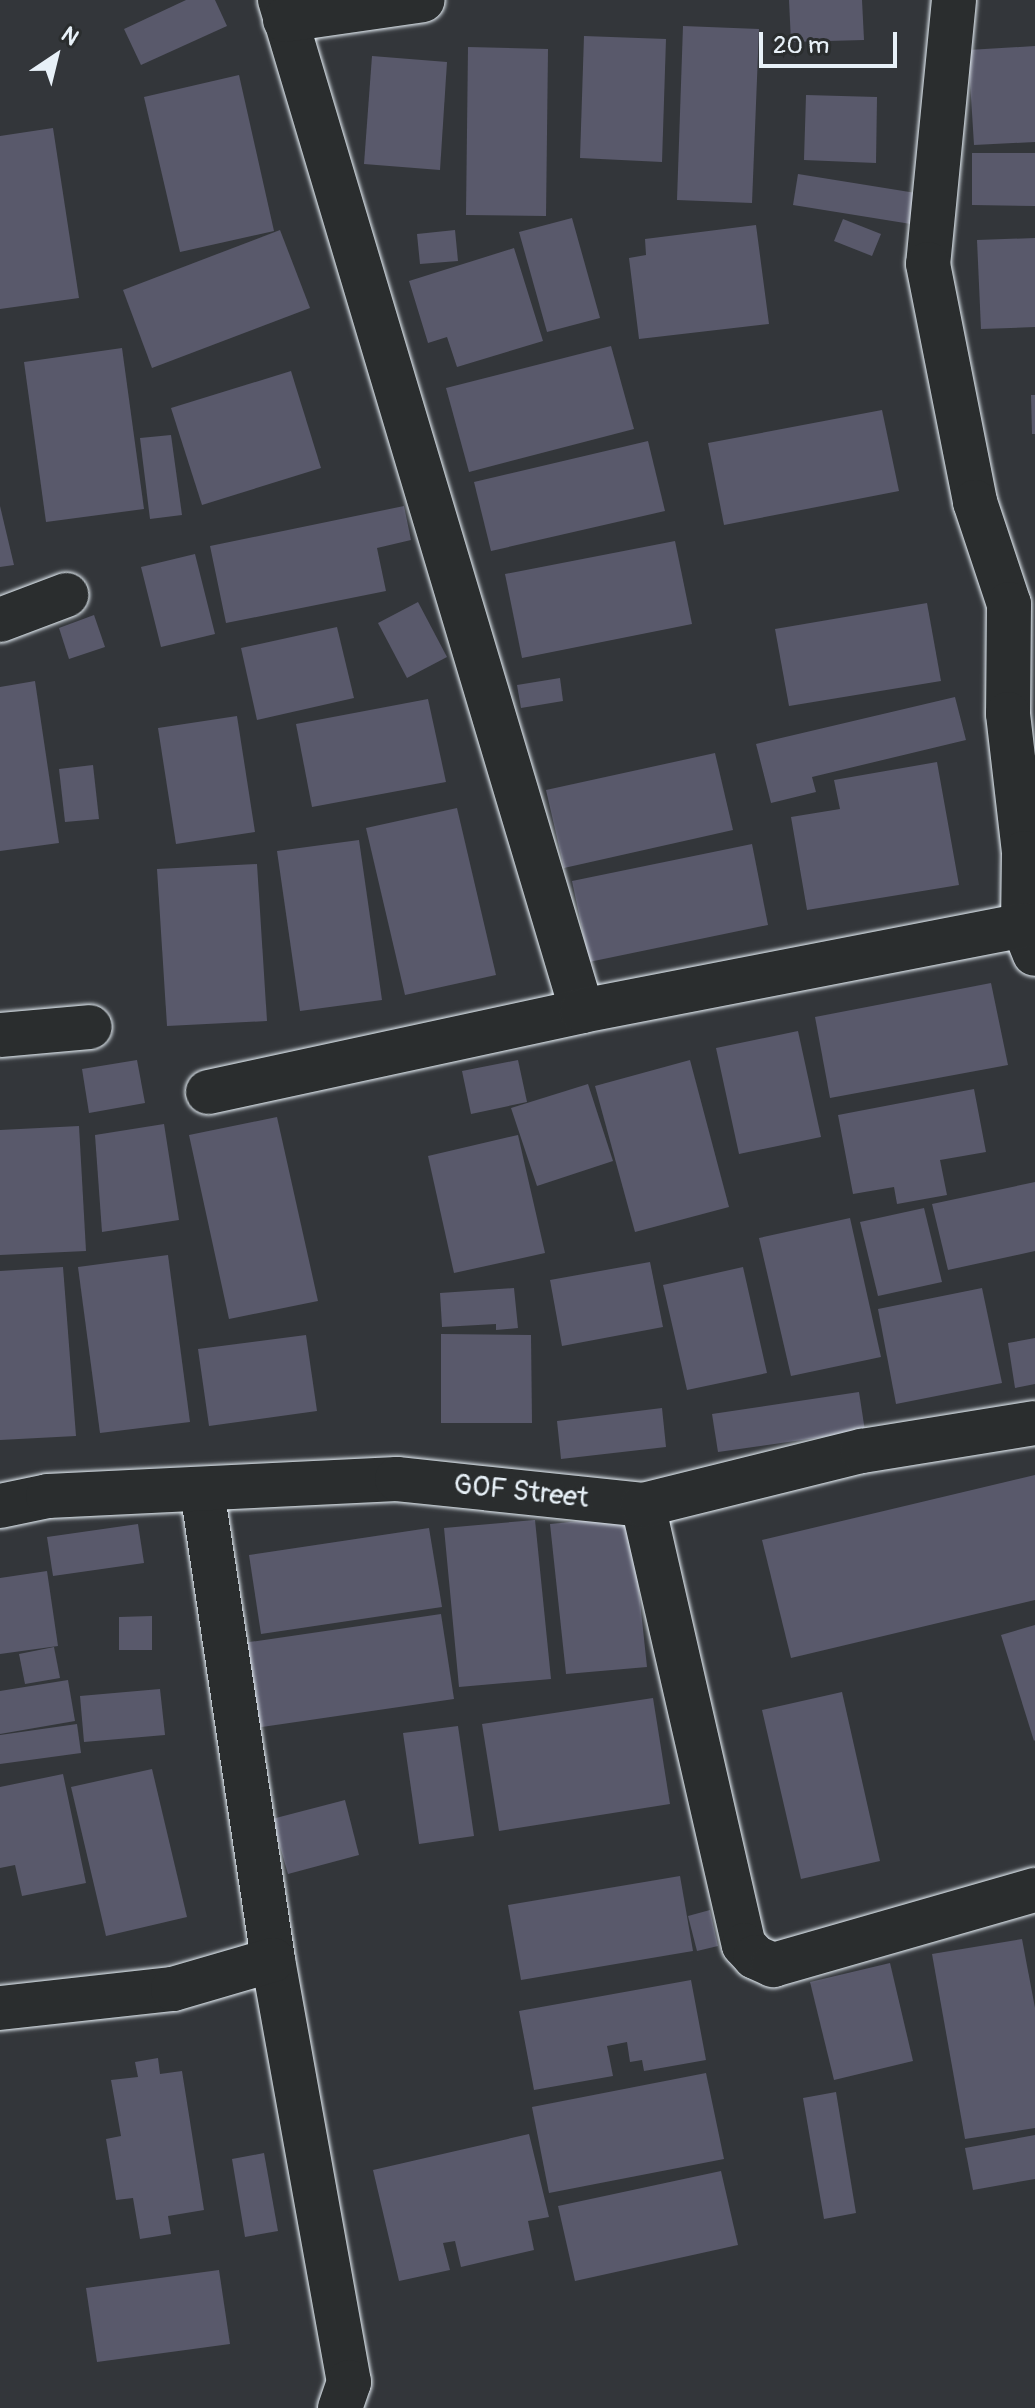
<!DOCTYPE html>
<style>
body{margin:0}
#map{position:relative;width:1035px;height:2408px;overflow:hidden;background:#33363a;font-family:Pangolin,sans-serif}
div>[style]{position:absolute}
.building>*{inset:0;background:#59596b}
.roads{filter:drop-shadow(0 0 2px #e8f1f8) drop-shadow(0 0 2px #e8f1f8)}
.minor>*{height:44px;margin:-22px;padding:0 22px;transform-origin:22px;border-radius:22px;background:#2a2d2e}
span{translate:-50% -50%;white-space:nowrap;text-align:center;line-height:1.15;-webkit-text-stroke:8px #2a2d2e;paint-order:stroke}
.street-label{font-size:28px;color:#e8f1f8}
.north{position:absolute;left:16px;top:16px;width:80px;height:80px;-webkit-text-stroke:6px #2a2d2e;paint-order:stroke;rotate:35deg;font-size:22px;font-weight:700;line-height:32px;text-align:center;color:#e8f1f8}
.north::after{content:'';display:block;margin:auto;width:28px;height:36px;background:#e8f1f8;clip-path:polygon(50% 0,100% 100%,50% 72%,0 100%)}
.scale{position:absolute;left:759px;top:32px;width:138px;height:36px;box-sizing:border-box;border:4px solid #e8f1f8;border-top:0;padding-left:10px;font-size:24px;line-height:28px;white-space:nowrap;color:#e8f1f8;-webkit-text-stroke:6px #2a2d2e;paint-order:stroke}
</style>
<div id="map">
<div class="building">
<i style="clip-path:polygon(186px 0,215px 0,227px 26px,141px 65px,124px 29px)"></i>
<i style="clip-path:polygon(789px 0,862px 0,864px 40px,791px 42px)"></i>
<i style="clip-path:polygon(683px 26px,759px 29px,752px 203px,677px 200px)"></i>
<i style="clip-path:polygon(584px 36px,666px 39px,662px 162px,580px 158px)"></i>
<i style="clip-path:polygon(1035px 46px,1035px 142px,974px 145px,968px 50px)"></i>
<i style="clip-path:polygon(468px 47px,548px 49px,546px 216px,466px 215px)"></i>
<i style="clip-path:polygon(372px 56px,447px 62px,440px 170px,364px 164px)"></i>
<i style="clip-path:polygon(239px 75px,274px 231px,180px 252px,144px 97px)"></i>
<i style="clip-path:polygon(806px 95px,877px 97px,876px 163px,804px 160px)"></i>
<i style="clip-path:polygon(53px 128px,79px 298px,0 309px,0 136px)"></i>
<i style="clip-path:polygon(972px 153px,1035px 153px,1035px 206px,972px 205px)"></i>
<i style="clip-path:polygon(798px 174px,922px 194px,917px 225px,793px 205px)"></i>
<i style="clip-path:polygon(572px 218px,600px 318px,547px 332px,519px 232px)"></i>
<i style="clip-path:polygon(843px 219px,881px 234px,872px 256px,834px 241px)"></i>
<i style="clip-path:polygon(756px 225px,769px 324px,639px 339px,629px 258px,646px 255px,645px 239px)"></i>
<i style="clip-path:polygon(280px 230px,310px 308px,152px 368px,123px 290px)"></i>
<i style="clip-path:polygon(455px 230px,458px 261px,420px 264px,417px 234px)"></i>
<i style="clip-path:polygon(1035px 238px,1035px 327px,981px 329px,977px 240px)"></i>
<i style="clip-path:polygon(514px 248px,543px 341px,457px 367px,447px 337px,428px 343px,409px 281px)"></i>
<i style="clip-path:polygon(611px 346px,634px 429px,469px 472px,446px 388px)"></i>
<i style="clip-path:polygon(122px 348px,144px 509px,46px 522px,24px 362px)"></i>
<i style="clip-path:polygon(291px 371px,321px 468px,202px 505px,171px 408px)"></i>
<i style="clip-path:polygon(1031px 395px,1035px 395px,1035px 434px,1032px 434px)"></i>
<i style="clip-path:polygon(882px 410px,899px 491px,724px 525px,708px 443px)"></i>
<i style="clip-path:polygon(171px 435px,182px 515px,150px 519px,140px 438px)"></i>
<i style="clip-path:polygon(648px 441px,665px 511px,491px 551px,474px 482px)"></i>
<i style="clip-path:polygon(0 506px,14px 565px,0 567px)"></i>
<i style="clip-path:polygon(404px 506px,411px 540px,377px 548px,386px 591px,226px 623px,210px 546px)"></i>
<i style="clip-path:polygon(675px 541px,692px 624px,522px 658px,505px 574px)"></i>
<i style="clip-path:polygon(195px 554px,215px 634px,161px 647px,141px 567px)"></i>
<i style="clip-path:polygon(418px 602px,447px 657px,407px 678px,378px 623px)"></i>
<i style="clip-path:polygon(927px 603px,941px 681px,789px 706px,775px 629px)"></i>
<i style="clip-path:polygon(94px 615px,105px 647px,69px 659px,59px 628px)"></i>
<i style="clip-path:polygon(337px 627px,354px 698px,257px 720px,241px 648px)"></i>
<i style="clip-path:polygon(560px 678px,563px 701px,521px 708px,517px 685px)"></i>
<i style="clip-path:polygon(35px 681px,59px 843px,0 851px,0 687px)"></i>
<i style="clip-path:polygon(955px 697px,966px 740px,812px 777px,816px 792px,771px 803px,756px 744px)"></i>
<i style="clip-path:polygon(428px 699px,446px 782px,312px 807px,296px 724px)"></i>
<i style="clip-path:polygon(237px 716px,255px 832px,176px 844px,158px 728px)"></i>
<i style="clip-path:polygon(715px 753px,733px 830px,564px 868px,546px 790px)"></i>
<i style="clip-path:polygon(937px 762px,959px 885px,807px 910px,791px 817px,840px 809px,834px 780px)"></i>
<i style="clip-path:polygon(93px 765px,99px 819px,65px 822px,59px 769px)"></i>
<i style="clip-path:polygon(457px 808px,496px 975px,405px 995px,366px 828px)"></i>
<i style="clip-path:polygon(359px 840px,382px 1000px,300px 1011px,277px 851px)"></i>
<i style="clip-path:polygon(752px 844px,768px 925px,589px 962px,572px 881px)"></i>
<i style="clip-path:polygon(257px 864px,267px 1021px,167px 1026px,157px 869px)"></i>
<i style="clip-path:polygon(991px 983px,1008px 1065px,830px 1098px,815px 1017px)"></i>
<i style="clip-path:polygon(798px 1031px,821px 1137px,739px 1154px,716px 1048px)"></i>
<i style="clip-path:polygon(137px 1060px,145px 1103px,89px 1113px,82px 1069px)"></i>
<i style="clip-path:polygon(518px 1060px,527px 1102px,471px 1114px,462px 1071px)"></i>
<i style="clip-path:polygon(690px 1060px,729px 1207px,635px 1232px,595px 1086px)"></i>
<i style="clip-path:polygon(588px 1084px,613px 1161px,537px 1186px,511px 1108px)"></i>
<i style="clip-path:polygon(974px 1089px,986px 1152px,940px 1160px,947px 1195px,897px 1204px,894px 1187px,853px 1194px,838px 1115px)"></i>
<i style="clip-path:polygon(277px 1117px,318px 1301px,229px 1319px,189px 1135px)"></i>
<i style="clip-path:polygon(164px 1124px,179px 1220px,102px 1232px,95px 1135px)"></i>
<i style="clip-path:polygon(79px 1126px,86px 1251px,0 1255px,0 1130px)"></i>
<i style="clip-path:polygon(518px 1135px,545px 1253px,454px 1273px,428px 1156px)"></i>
<i style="clip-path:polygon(1035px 1182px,1035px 1251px,948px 1270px,932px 1204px)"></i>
<i style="clip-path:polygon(924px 1208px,942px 1282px,878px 1296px,860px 1222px)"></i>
<i style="clip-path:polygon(850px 1218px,881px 1357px,791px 1376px,759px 1238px)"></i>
<i style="clip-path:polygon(168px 1255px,190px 1422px,100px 1433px,78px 1267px)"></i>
<i style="clip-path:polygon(650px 1262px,663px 1327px,562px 1346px,550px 1280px)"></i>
<i style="clip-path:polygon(63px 1267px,76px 1436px,0 1440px,0 1271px)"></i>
<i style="clip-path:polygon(743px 1267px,767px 1373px,687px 1390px,663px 1285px)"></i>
<i style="clip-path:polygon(514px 1288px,518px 1328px,496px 1330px,496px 1324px,442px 1327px,440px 1293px)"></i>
<i style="clip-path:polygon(982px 1288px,1002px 1383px,896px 1404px,878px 1309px)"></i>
<i style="clip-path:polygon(441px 1334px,531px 1335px,532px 1423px,441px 1423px)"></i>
<i style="clip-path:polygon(306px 1335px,317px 1411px,209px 1426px,198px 1349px)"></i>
<i style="clip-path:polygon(1035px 1338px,1035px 1384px,1015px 1388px,1008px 1343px)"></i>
<i style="clip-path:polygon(859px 1392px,865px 1431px,718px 1452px,712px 1414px)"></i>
<i style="clip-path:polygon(662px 1408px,666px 1447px,561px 1459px,557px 1421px)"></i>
<i style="clip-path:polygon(1035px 1475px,1035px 1600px,791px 1658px,762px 1540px)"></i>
<i style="clip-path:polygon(631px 1516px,647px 1667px,566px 1674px,550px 1524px)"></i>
<i style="clip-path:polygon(535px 1520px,551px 1679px,459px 1687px,444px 1528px)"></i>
<i style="clip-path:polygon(138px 1524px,144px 1563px,53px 1576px,47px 1537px)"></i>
<i style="clip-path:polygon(429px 1528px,442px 1607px,261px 1634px,249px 1555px)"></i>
<i style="clip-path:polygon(47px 1571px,58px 1646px,0 1654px,0 1578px)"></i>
<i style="clip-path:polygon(441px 1614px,454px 1699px,255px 1728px,243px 1643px)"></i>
<i style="clip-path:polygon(152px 1616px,152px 1650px,119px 1650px,119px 1617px)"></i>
<i style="clip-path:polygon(1035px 1625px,1035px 1740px,1034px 1741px,1001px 1635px)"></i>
<i style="clip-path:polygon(54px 1647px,60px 1678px,25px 1684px,19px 1654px)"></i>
<i style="clip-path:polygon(68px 1680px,75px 1721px,0 1734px,0 1691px)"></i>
<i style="clip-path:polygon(160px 1689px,165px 1735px,84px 1742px,80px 1696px)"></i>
<i style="clip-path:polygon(842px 1692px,880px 1861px,801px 1879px,762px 1710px)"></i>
<i style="clip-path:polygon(653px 1698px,670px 1804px,499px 1831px,482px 1724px)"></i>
<i style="clip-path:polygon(77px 1724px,81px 1753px,0 1764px,0 1735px)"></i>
<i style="clip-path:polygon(458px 1726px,474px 1836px,419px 1844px,403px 1733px)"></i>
<i style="clip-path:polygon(152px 1769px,187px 1917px,106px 1936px,71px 1787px)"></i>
<i style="clip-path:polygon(63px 1774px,86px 1883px,22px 1896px,15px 1865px,0 1868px,0 1787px)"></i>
<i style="clip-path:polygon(345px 1800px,359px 1855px,288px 1874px,272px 1819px)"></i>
<i style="clip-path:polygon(680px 1876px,693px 1951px,521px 1980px,508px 1905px)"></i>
<i style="clip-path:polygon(710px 1910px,718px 1946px,697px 1951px,688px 1916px)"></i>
<i style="clip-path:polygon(1022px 1939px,1035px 2008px,1035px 2128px,965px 2139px,932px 1954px)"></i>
<i style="clip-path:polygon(890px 1963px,913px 2061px,834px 2080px,810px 1982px)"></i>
<i style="clip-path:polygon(691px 1980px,706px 2060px,644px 2071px,642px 2060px,630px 2062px,627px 2042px,607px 2046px,613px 2076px,534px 2090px,519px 2011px)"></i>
<i style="clip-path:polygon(158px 2058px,160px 2074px,182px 2071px,204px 2210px,168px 2216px,171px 2234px,140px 2239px,133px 2198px,116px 2200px,106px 2139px,121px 2136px,111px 2080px,138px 2077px,135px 2062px)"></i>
<i style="clip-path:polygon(706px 2073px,724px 2159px,549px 2193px,532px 2107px)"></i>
<i style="clip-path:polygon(836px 2092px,856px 2213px,824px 2219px,803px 2098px)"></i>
<i style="clip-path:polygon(529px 2134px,549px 2217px,528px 2221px,534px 2250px,461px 2267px,455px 2241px,443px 2243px,450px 2270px,399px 2281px,373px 2170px)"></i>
<i style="clip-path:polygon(1035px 2135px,1035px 2179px,973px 2190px,965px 2148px)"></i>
<i style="clip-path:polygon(264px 2153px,278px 2231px,245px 2237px,232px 2159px)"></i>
<i style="clip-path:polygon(721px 2171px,738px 2245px,575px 2281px,558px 2206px)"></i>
<i style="clip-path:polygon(219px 2270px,230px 2344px,97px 2362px,86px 2288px)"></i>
</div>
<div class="roads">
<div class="minor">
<i style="left:280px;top:0;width:1055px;rotate:73.37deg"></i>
<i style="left:954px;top:0;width:265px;rotate:95.6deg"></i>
<i style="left:928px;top:264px;width:243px;rotate:78.8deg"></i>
<i style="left:975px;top:502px;width:108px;rotate:71.6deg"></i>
<i style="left:1009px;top:604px;width:110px;rotate:90.5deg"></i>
<i style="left:1008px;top:714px;width:140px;rotate:83.4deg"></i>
<i style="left:1024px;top:853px;width:72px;rotate:90.8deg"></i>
<i style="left:1023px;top:925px;width:31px;rotate:68deg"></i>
<i style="left:285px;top:20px;width:139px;rotate:-8.2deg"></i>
<i style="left:0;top:620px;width:71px;rotate:-20.7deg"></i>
<i style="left:0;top:1035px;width:90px;rotate:-5.1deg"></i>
<i style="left:208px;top:1092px;width:383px;rotate:-12.2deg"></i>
<i style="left:582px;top:1011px;width:449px;rotate:-11deg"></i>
<i style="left:202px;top:1490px;width:475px;rotate:81.4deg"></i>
<i style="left:273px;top:1960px;width:429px;rotate:79.8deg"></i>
<i style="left:349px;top:2382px;width:28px;rotate:109deg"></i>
<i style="left:643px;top:1505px;width:451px;rotate:77.1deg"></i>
<i style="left:744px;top:1945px;width:16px;rotate:47deg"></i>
<i style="left:755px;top:1957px;width:20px;rotate:24deg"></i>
<i style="left:773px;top:1965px;width:273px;rotate:-16deg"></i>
<i style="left:0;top:1506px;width:49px;rotate:-11.8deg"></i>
<i style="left:48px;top:1496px;width:349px;rotate:-2.8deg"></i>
<i style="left:397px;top:1479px;width:247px;rotate:6deg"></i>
<i style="left:643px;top:1505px;width:226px;rotate:-13.9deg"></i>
<i style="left:862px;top:1451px;width:175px;rotate:-9.2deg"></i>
<i style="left:0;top:2008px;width:174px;rotate:-6.3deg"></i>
<i style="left:173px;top:1989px;width:104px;rotate:-16.2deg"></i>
</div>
</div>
<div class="street-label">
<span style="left:521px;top:1492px;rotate:6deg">GOF Street</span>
</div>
<div class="north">N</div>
<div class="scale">20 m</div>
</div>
